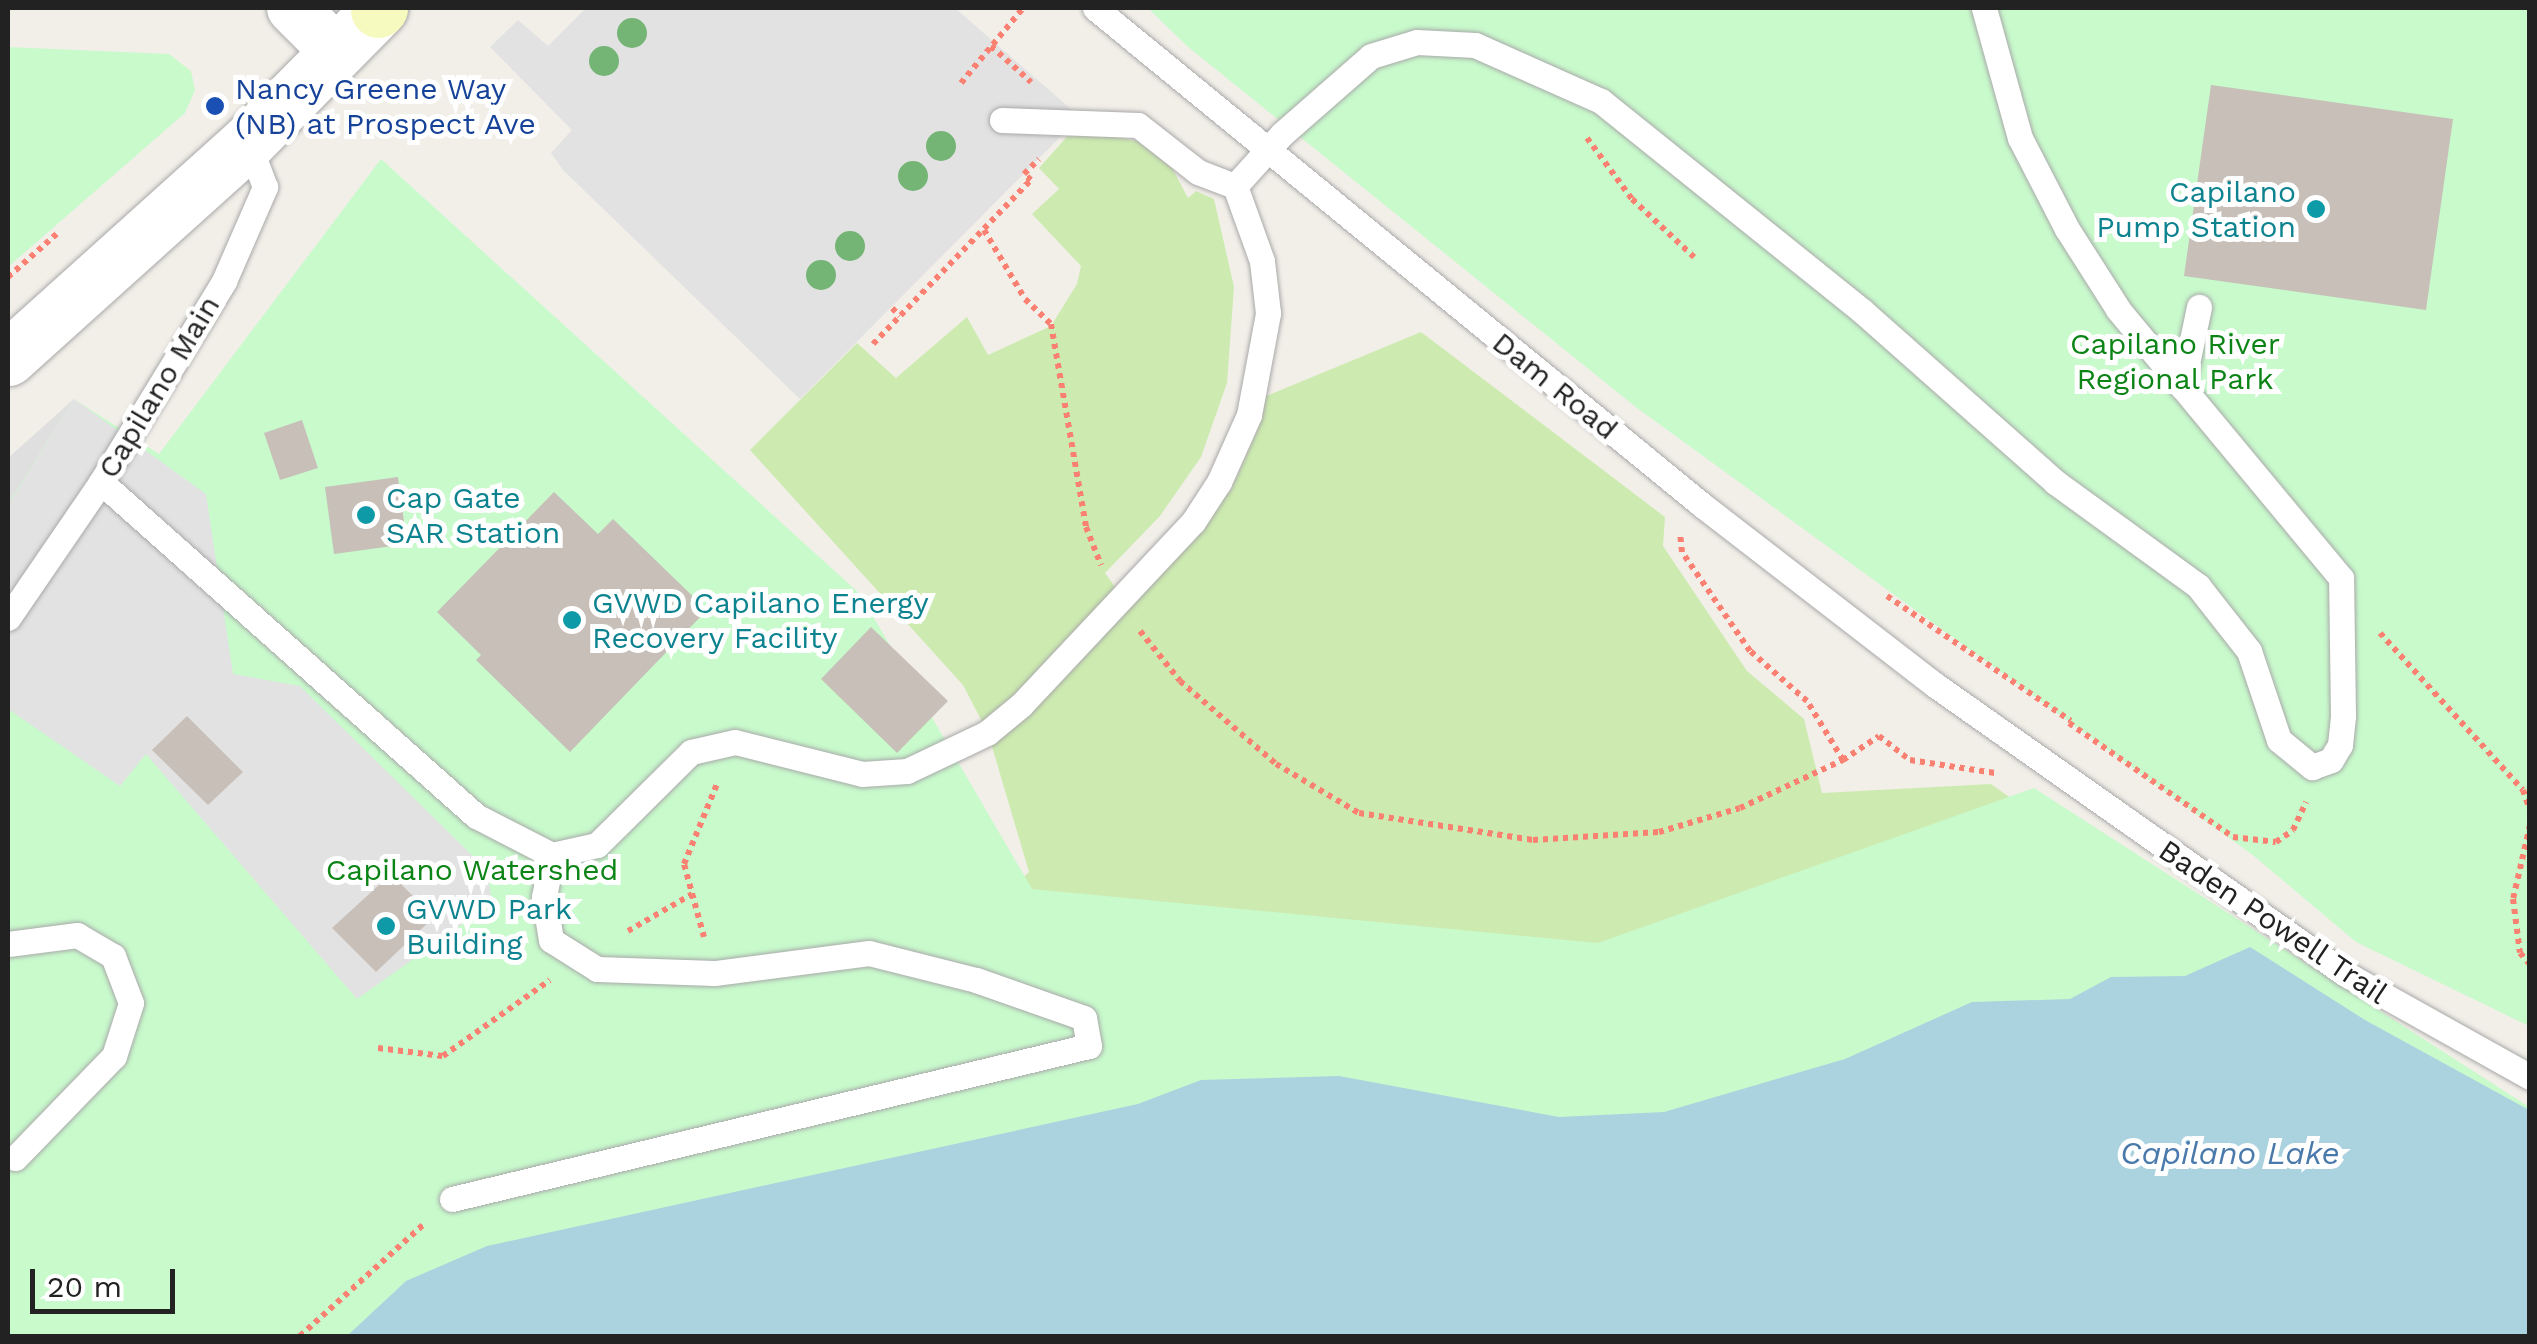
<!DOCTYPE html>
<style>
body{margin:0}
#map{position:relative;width:2537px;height:1344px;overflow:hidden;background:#f2efe9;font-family:"Work Sans",sans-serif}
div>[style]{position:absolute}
.residential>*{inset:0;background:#e0dfdf}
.grass>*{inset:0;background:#cdebb0}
.park>*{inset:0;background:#c8facc}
.parking>*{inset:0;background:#e2e2e2}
.water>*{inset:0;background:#aad3df}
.building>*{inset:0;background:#c7bfb8}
.path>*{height:6px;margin-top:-3px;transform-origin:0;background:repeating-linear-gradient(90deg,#fa8072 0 5px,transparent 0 10px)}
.roads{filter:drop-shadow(0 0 2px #a9a9a9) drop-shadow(0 0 2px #a9a9a9)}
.service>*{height:25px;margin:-12.5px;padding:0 12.5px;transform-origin:12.5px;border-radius:12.5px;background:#fff}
.minor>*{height:52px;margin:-26px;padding:0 26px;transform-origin:26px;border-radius:26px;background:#fff}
.tertiary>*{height:55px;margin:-27.5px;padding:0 27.5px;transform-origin:27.5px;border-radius:27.5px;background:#fff}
.secondary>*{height:55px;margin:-27.5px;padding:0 27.5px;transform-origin:27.5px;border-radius:27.5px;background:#f7fabf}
.trees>*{width:30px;height:30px;margin:-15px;border-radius:50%;background:#74b475}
.dots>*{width:28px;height:28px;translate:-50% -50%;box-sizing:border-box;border:5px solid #fff;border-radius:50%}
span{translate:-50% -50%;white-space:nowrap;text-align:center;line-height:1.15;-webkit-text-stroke:10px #fff;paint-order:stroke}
.transit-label{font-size:30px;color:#164399}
.left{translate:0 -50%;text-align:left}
.culture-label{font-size:30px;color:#0d838f}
.right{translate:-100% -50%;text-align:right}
.park-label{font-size:30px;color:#0c8416}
.street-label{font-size:30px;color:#222}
.water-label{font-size:32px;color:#4a7aab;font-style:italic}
.frame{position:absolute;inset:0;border:10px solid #222;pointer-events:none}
.scale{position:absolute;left:30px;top:1269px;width:145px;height:45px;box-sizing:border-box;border:5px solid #222;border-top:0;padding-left:12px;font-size:30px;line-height:35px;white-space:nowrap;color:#222;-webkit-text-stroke:8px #fff;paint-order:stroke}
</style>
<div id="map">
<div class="residential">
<i style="clip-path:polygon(74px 399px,8px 505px,8px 458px)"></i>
</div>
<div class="grass">
<i style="clip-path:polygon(1073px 130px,1137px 141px,1172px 168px,1188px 198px,1196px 191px,1214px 199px,1234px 287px,1227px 383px,1201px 457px,1160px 516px,1105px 573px,1130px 608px,1231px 490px,1258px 429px,1264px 397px,1421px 332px,1665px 517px,1663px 546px,1747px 671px,1804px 719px,1822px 793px,1991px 784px,2084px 850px,1966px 964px,970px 928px,1029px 872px,988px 733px,963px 685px,750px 450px,857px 343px,896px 378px,967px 317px,988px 355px,1051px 326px,1077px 284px,1081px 266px,1032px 214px,1059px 189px,1039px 168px)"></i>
</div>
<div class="park">
<i style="clip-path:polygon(1148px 8px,2529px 8px,2529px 1026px,2356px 942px,2254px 856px,1637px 408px,1187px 46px)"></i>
<i style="clip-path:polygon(8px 47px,169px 54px,191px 71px,195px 90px,185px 113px,8px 267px)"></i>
<i style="clip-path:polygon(381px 159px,860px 594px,1032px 889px,1598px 943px,2034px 788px,2529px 1107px,2529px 1336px,8px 1336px,8px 504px,74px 399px,159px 454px)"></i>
</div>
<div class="parking">
<i style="clip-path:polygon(586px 8px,955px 8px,1080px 117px,800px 399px,563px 170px,551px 153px,572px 130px,490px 47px,518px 20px,548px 46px)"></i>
<i style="clip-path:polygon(74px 399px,206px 494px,233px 674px,300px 686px,487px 870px,492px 903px,357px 999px,146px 754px,120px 786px,8px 709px,8px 505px)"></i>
</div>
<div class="water">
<i style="clip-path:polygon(2250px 947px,2365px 1020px,2529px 1110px,2529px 1336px,347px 1336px,406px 1281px,487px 1246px,1138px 1104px,1201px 1080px,1339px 1076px,1559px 1117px,1664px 1112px,1845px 1059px,1972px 1002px,2070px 999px,2111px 977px,2185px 976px)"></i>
</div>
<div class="building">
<i style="clip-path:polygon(2211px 85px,2453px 119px,2426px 310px,2184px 276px)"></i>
<i style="clip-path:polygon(302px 420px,318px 468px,280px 480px,264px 433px)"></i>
<i style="clip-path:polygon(398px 477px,407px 544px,334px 554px,325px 487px)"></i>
<i style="clip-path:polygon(554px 492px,598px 534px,613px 519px,707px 610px,570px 752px,476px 660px,481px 655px,437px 612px)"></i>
<i style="clip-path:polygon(871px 627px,948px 701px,897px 753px,821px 679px)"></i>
<i style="clip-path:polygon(187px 716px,243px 772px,208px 805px,152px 750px)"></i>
<i style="clip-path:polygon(391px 874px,434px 917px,376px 972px,332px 928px)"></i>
</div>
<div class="path">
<i style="left:991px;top:46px;width:54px;rotate:42deg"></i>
<i style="left:961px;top:83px;width:97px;rotate:-50.4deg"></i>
<i style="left:1587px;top:138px;width:76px;rotate:53.6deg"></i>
<i style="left:1632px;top:199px;width:85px;rotate:43.1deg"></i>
<i style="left:984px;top:230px;width:80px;rotate:59.3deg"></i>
<i style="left:1025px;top:299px;width:36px;rotate:44deg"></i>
<i style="left:1051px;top:324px;width:206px;rotate:80.2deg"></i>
<i style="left:1086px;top:527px;width:41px;rotate:68.5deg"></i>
<i style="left:8px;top:277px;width:69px;rotate:-41.5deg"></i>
<i style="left:892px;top:308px;width:11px;rotate:45deg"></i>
<i style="left:873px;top:344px;width:228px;rotate:-46.1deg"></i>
<i style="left:1031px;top:180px;width:9px;rotate:-139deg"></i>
<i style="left:1024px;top:174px;width:21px;rotate:-45deg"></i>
<i style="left:1887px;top:596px;width:222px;rotate:34.2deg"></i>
<i style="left:1140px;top:631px;width:64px;rotate:51.3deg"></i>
<i style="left:1180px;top:681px;width:127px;rotate:40.8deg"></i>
<i style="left:1276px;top:764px;width:96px;rotate:30.6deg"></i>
<i style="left:1359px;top:813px;width:176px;rotate:8.8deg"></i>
<i style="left:1533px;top:840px;width:126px;rotate:-3.6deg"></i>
<i style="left:1659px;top:832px;width:84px;rotate:-16.5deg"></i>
<i style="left:1740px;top:808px;width:114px;rotate:-25deg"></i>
<i style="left:1843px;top:760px;width:69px;rotate:-121.4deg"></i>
<i style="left:1807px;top:701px;width:76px;rotate:-138.7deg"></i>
<i style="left:1750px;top:651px;width:120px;rotate:-124.5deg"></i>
<i style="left:1682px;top:552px;width:18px;rotate:-96deg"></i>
<i style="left:2380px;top:633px;width:212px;rotate:47.7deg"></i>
<i style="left:2523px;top:790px;width:21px;rotate:71deg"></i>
<i style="left:2069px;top:723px;width:200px;rotate:34.8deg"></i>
<i style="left:2233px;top:837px;width:43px;rotate:6.6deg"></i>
<i style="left:2276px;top:842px;width:21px;rotate:-35deg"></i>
<i style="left:2293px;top:830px;width:31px;rotate:-65deg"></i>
<i style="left:1843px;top:760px;width:43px;rotate:-33.7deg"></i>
<i style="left:1879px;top:736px;width:39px;rotate:38deg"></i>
<i style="left:1910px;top:760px;width:86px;rotate:8.7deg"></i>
<i style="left:2530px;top:825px;width:76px;rotate:102.9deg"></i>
<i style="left:2513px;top:899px;width:54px;rotate:82.6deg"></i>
<i style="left:2520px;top:953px;width:15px;rotate:48deg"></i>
<i style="left:628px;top:931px;width:74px;rotate:-30deg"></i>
<i style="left:704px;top:937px;width:76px;rotate:-105.3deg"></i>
<i style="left:684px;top:864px;width:87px;rotate:-67.6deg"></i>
<i style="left:378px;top:1048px;width:65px;rotate:7deg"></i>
<i style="left:443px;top:1056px;width:131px;rotate:-35.4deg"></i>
<i style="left:300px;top:1336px;width:169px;rotate:-42.1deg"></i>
</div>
<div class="roads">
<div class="service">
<i style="left:1095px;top:8px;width:785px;rotate:39.31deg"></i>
<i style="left:1702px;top:505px;width:294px;rotate:37.7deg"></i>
<i style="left:1935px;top:685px;width:500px;rotate:35.15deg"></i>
<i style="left:2344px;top:973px;width:213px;rotate:29.2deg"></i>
<i style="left:1002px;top:120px;width:136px;rotate:2.1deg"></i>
<i style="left:1138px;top:125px;width:76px;rotate:38.1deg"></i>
<i style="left:1198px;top:172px;width:40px;rotate:21deg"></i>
<i style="left:2182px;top:387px;width:82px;rotate:-78deg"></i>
<i style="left:101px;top:482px;width:502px;rotate:41.69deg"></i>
<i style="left:476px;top:816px;width:85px;rotate:27.2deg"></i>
<i style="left:552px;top:855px;width:46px;rotate:-12.5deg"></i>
<i style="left:597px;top:845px;width:132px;rotate:-44.7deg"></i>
<i style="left:691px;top:752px;width:45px;rotate:-12.8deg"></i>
<i style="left:735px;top:742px;width:131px;rotate:14.1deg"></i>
<i style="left:862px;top:774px;width:45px;rotate:-3.8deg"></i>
<i style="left:907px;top:771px;width:89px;rotate:-25.4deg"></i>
<i style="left:987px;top:733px;width:44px;rotate:-39.5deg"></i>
<i style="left:1021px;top:705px;width:251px;rotate:-46.8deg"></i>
<i style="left:1193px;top:522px;width:48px;rotate:-57deg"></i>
<i style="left:1219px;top:482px;width:73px;rotate:-65.9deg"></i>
<i style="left:1249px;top:415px;width:104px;rotate:-79.4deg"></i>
<i style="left:1268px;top:313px;width:52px;rotate:-96.6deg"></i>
<i style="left:1262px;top:261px;width:80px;rotate:-109.8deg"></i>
<i style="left:1235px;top:186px;width:70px;rotate:-47.9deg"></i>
<i style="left:1282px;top:134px;width:118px;rotate:-41.2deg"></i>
<i style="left:1371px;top:56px;width:48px;rotate:-16.9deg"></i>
<i style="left:1417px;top:42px;width:58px;rotate:3deg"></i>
<i style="left:1475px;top:45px;width:138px;rotate:24deg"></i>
<i style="left:1601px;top:101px;width:335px;rotate:38.8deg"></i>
<i style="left:1862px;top:311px;width:258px;rotate:41.5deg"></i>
<i style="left:2055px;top:482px;width:177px;rotate:36deg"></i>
<i style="left:2198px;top:586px;width:83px;rotate:51.9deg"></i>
<i style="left:2249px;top:651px;width:94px;rotate:71.4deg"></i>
<i style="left:2279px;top:740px;width:43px;rotate:39.3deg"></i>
<i style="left:2312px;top:767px;width:20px;rotate:-20deg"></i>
<i style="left:2331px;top:760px;width:17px;rotate:-59deg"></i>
<i style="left:2340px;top:745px;width:29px;rotate:-84deg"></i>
<i style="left:2343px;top:716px;width:138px;rotate:-90.8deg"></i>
<i style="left:2341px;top:578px;width:349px;rotate:-129.7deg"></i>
<i style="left:2118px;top:309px;width:95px;rotate:-122.5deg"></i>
<i style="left:2067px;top:229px;width:102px;rotate:-117.3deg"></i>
<i style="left:2020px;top:138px;width:135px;rotate:-105.5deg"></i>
<i style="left:8px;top:618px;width:165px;rotate:-55.6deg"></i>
<i style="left:101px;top:482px;width:236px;rotate:-58.5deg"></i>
<i style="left:224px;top:281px;width:103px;rotate:-66.4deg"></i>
<i style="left:265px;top:187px;width:48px;rotate:-110.7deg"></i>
<i style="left:8px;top:944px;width:70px;rotate:-7.4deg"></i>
<i style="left:77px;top:935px;width:42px;rotate:30.3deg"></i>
<i style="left:113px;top:956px;width:50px;rotate:69deg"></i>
<i style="left:131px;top:1003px;width:56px;rotate:107.8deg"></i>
<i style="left:114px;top:1056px;width:142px;rotate:134.1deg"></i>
<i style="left:452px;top:1199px;width:655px;rotate:-13.51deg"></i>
<i style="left:1089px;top:1046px;width:28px;rotate:-100deg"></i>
<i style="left:1084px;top:1018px;width:114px;rotate:-160.6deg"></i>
<i style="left:976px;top:980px;width:110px;rotate:-165.8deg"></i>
<i style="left:869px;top:953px;width:156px;rotate:172.6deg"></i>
<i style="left:714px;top:973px;width:117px;rotate:-178deg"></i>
<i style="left:597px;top:969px;width:54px;rotate:-147.8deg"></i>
<i style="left:551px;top:940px;width:44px;rotate:-99.2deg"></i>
<i style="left:544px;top:897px;width:43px;rotate:-79.2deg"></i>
</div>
<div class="minor">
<i style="left:293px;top:8px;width:62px;rotate:45deg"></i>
</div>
<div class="tertiary">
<i style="left:8px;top:358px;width:323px;rotate:-42deg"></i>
<i style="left:248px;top:142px;width:185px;rotate:-45.4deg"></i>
</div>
<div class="secondary">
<i style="left:378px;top:10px;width:3px;rotate:-45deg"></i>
</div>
</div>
<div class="trees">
<i style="left:632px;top:33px"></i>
<i style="left:604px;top:61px"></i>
<i style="left:941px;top:146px"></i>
<i style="left:913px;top:176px"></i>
<i style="left:850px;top:246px"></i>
<i style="left:821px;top:275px"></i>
</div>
<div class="dots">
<i style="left:215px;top:106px;background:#1a4fb4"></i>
<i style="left:2316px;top:209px;background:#0f9aa8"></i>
<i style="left:366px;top:515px;background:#0f9aa8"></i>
<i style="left:572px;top:620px;background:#0f9aa8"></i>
<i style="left:386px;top:926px;background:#0f9aa8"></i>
</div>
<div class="transit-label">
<span class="left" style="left:235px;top:106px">Nancy Greene Way<br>(NB) at Prospect Ave</span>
</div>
<div class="culture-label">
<span class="right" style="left:2296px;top:209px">Capilano<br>Pump Station</span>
<span class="left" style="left:386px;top:515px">Cap Gate<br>SAR Station</span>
<span class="left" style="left:592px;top:620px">GVWD Capilano Energy<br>Recovery Facility</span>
<span class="left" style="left:406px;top:926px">GVWD Park<br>Building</span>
</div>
<div class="park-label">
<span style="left:2175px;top:361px">Capilano River<br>Regional Park</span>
<span style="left:472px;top:870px">Capilano Watershed</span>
</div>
<div class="street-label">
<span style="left:1555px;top:386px;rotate:39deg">Dam Road</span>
<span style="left:159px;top:387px;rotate:-59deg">Capilano Main</span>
<span style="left:2273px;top:922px;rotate:34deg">Baden Powell Trail</span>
</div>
<div class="water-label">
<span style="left:2230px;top:1153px">Capilano Lake</span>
</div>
<div class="frame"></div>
<div class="scale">20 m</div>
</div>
